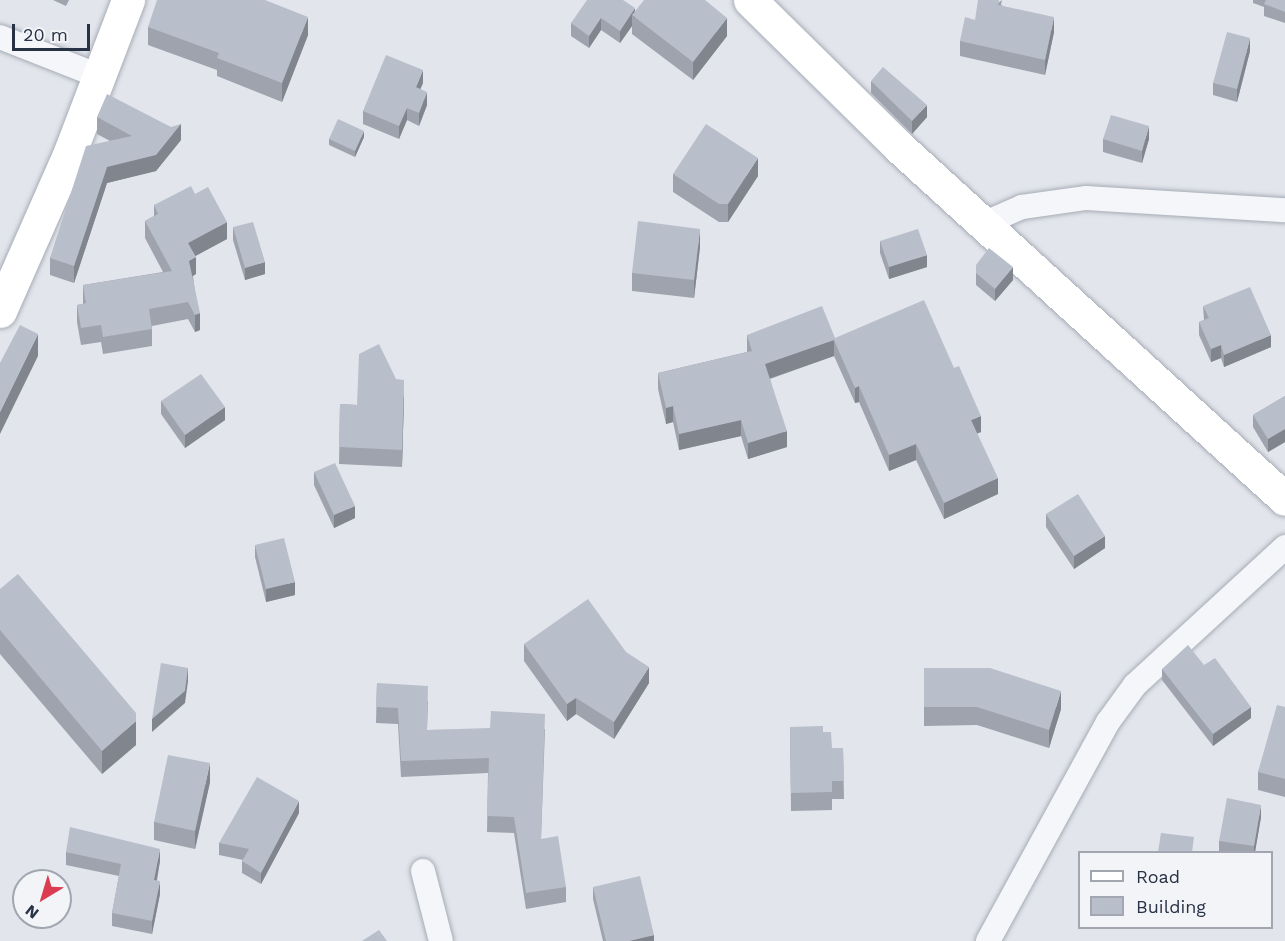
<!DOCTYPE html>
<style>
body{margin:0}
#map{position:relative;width:1285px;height:941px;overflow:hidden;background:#e2e5eb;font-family:"Work Sans",sans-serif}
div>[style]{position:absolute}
.roads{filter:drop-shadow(0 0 2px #a6acb6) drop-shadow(0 0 2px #a6acb6)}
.street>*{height:24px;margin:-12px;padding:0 12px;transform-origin:12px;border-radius:12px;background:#f5f6f9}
.secondary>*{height:33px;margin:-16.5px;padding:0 16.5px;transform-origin:16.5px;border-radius:16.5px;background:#fff}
.wall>*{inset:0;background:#9ea3ae}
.shaded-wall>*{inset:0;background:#81858d}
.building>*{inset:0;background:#b8beca}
span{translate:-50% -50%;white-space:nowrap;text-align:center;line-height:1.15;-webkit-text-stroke:6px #f2f4f8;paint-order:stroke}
.legend{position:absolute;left:1078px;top:851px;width:195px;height:78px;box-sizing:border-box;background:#f2f4f8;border:2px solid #a1a6b0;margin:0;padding:8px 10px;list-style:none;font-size:18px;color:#283245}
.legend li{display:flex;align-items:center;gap:12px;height:30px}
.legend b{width:30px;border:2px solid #a1a6b0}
.north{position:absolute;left:12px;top:869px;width:60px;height:60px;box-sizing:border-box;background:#f2f4f8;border:2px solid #a1a6b0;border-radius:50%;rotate:218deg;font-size:16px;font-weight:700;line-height:24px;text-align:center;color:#283245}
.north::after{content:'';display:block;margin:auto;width:21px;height:27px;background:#db3c51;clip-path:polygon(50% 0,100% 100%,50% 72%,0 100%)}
.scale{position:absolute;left:12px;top:24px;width:78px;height:27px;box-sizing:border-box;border:3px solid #283245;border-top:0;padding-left:8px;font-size:18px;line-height:21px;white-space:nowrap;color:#283245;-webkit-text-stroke:4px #f2f4f8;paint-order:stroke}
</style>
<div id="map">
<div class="roads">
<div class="street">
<i style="left:0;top:37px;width:106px;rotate:21.5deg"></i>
<i style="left:983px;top:224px;width:43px;rotate:-23.6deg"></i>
<i style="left:1022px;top:207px;width:65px;rotate:-8deg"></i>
<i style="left:1086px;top:198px;width:199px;rotate:3.5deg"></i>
<i style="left:423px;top:871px;width:72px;rotate:75.6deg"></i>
<i style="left:988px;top:941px;width:250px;rotate:-61.3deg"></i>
<i style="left:1108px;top:722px;width:46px;rotate:-53.9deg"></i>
<i style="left:1135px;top:685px;width:204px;rotate:-42.6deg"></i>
</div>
<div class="secondary">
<i style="left:750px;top:0;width:209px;rotate:44.6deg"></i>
<i style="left:899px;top:147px;width:522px;rotate:42.36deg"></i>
<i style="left:0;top:311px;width:174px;rotate:-66.2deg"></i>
<i style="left:70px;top:152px;width:163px;rotate:-69.1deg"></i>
</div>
</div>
<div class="wall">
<i style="clip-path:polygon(53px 0,69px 0,66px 6px)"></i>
<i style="clip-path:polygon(1002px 0,1001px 5px,1054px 32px,1045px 75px,960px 56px,960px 41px,975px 20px)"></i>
<i style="clip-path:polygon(1253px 0,1285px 0,1285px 23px,1264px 16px,1264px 7px,1253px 3px)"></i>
<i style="clip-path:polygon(635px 11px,727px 36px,693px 80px,632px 34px,632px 26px,620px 43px,601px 30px,589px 48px,571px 36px,571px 23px)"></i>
<i style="clip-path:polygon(148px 27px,308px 35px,282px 102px,217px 76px,217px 70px,148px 45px)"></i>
<i style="clip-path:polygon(1250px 51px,1237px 102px,1213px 95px,1213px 83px)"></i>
<i style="clip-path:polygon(871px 81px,927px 117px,912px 134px,871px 93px)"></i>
<i style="clip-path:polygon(423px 83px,420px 89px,427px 105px,419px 126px,407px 120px,399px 139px,363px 124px,363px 111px)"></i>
<i style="clip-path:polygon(97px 117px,181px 140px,156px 171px,107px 183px,74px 283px,50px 275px,50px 258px,110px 141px,97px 134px)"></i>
<i style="clip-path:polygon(364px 137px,355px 157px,329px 145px,329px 139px)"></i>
<i style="clip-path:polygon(1103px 139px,1149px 139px,1142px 163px,1103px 152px)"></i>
<i style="clip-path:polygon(673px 174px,758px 176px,728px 222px,719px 222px,673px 192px)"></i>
<i style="clip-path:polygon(195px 194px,227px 239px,195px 256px,196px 274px,193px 276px,200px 330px,195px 332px,188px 319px,152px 326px,152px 346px,103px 354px,101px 342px,81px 345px,77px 322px,77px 305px,83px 304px,83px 285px,163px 272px,145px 238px,145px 221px,154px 216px,154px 205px)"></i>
<i style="clip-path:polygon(233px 227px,265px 274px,245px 280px,233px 240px)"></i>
<i style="clip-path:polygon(880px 241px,927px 267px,889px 279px,880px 253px)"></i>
<i style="clip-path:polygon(700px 247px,694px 298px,632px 291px,632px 273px)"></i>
<i style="clip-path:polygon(976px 265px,1013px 280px,995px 301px,976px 285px)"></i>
<i style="clip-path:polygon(1203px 306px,1271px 347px,1224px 367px,1221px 358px,1211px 362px,1199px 335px,1199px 322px,1204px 320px)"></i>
<i style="clip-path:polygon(747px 335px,835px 338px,981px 432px,977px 433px,998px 494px,944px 519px,916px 460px,889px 471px,859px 402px,855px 403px,834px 356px,770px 379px,787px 447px,748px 459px,741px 436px,679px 450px,673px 422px,666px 424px,658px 389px,658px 373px,747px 352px)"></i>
<i style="clip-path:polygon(1285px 396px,1285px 442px,1268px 452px,1253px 427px,1253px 415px)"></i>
<i style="clip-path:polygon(404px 397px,402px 467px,339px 464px,340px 404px,357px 405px)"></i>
<i style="clip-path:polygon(161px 401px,225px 420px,185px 448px,161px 414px)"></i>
<i style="clip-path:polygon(314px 472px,355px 518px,334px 528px,314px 485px)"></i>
<i style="clip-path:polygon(1046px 514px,1105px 548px,1074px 569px,1046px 527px)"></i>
<i style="clip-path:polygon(255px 545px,295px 595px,266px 602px,255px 557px)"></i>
<i style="clip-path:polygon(0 589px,136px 745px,102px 774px,0 654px)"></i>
<i style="clip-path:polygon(524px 644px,649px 683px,614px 739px,576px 714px,567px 721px,524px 661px)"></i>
<i style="clip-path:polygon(1204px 665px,1251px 718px,1213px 746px,1162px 680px,1162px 669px)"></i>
<i style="clip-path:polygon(924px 668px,1061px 709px,1049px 748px,977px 725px,924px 726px)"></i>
<i style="clip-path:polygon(377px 683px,428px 701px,427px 730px,545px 729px,541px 839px,566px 887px,566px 902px,526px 909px,514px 833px,487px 832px,488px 773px,401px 777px,398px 724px,376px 723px)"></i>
<i style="clip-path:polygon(1285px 707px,1285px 797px,1258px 790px,1258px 772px)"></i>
<i style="clip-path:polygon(790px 727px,823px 732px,832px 748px,843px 748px,844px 799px,832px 799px,832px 810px,791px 811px)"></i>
<i style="clip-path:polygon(210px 782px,195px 849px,154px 840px,154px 822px)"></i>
<i style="clip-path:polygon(299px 813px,261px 884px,242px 873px,242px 861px,243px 860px,219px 855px,219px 843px)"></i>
<i style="clip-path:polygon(1261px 817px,1255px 852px,1219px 852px,1219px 841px)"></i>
<i style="clip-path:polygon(66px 852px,160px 861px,157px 881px,160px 894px,152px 934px,112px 926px,112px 913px,119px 876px,66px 865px)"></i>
<i style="clip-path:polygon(593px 887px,654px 941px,603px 941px,593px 899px)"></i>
</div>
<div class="shaded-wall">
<i style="clip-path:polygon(635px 8px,635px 18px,632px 15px,632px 26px,620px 43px,620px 31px)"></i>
<i style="clip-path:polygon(308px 17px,308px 35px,282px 102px,282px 83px)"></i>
<i style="clip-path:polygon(1054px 17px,1054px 32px,1045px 75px,1045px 60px)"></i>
<i style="clip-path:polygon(601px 18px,601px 30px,589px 48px,589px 36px)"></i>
<i style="clip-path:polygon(727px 18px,727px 36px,693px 80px,693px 62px)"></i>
<i style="clip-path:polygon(1250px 38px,1250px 51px,1237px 102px,1237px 89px)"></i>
<i style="clip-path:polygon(423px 70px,423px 83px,416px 99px,416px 87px)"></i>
<i style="clip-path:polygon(427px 92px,427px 105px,419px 126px,419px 113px)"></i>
<i style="clip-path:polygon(927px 105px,927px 117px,912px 134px,912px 121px)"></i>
<i style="clip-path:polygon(407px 108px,407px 120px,399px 139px,399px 126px)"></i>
<i style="clip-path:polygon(181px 124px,181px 140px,156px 171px,107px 183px,74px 283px,74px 266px,107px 167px)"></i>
<i style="clip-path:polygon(1149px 126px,1149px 139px,1142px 163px,1142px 151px)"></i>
<i style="clip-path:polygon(364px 131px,364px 137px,355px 157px,355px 151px)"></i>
<i style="clip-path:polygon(758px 158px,758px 176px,728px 222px,728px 204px)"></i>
<i style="clip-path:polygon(227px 222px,227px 239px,188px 260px,188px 243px)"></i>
<i style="clip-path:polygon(700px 229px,700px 247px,694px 298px,694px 280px)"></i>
<i style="clip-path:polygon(927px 255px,927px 267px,889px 279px,889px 267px)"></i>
<i style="clip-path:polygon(196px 257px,196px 274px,189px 278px,189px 261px)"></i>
<i style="clip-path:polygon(265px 262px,265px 274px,245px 280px,245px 268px)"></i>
<i style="clip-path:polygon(1013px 267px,1013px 280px,995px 301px,995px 289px)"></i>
<i style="clip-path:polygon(200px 313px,200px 330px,195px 332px,195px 315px)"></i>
<i style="clip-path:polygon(38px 334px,38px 356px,0 434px,0 412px)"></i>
<i style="clip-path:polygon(1271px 335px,1271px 347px,1224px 367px,1224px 355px)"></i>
<i style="clip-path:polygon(834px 340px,834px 356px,765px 380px,765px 364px)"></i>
<i style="clip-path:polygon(1221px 345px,1221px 358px,1211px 362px,1211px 349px)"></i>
<i style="clip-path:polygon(404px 380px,404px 397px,402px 467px,402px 450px)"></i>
<i style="clip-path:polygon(859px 386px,859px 402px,855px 403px,855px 388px)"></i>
<i style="clip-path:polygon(673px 406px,673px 422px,666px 424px,666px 408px)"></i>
<i style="clip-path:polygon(225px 407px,225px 420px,185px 448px,185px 435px)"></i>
<i style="clip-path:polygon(981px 416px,981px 432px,971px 436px,971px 420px)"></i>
<i style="clip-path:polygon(741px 420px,741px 436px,679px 450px,679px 434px)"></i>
<i style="clip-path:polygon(1285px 429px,1285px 442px,1268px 452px,1268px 439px)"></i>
<i style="clip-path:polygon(787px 431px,787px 447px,748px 459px,748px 443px)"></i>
<i style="clip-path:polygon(916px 444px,916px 460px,889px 471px,889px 455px)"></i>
<i style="clip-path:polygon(998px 478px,998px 494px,944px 519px,944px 503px)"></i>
<i style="clip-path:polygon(355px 506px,355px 518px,334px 528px,334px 515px)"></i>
<i style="clip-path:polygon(1105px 536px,1105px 548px,1074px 569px,1074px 556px)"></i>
<i style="clip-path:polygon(295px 582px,295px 595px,266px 602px,266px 589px)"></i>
<i style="clip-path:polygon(649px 667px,649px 683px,614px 739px,614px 722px)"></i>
<i style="clip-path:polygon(188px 668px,188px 681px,185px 703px,152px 732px,152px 719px)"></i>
<i style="clip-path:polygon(1061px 691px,1061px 709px,1049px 748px,1049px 730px)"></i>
<i style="clip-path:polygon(576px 698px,576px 714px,567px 721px,567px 704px)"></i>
<i style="clip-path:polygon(1251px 707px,1251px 718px,1213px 746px,1213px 734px)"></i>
<i style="clip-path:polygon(136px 721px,136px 745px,102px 774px,102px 751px)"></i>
<i style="clip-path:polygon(210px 763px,210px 782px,195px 849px,195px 831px)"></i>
<i style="clip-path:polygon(299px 801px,299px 813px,261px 884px,261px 873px)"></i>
<i style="clip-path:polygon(1261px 805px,1261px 817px,1255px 852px,1254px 852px,1254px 846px)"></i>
<i style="clip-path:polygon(160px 849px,160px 861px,154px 893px,154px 880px)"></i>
<i style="clip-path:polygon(160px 881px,160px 894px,152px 934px,152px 921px)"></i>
<i style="clip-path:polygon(654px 935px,654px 941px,629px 941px)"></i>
</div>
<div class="building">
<i style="clip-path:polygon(157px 0,265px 0,308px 17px,282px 83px,217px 58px,219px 53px,148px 27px)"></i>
<i style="clip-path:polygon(587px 0,623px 0,635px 8px,620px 31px,601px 18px,589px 36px,571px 23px)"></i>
<i style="clip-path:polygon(644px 0,705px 0,727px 18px,693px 62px,632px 15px)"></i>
<i style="clip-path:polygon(978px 0,999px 0,998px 5px,1054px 17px,1045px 60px,960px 41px,965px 17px,975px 20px)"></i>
<i style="clip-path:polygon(1266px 0,1285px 0,1285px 12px,1264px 4px)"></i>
<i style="clip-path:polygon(1227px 32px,1250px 38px,1237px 89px,1213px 83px)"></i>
<i style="clip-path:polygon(386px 55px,423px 70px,416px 87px,427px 92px,419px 113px,407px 108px,399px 126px,363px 111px)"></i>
<i style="clip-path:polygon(883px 67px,927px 105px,912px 121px,871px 81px)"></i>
<i style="clip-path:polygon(107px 94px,171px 127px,181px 124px,156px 155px,107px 167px,74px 266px,50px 258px,86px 146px,132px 136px,97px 117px)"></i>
<i style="clip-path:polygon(1111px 115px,1149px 126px,1142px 151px,1103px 139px)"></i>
<i style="clip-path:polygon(338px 119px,364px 131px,355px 151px,329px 139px)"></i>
<i style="clip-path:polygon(706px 124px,758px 158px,728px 204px,719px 204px,673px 174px)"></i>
<i style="clip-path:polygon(191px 186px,195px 194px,208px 187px,227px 222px,188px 243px,196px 257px,189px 261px,200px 313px,195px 315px,188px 302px,149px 309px,152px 329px,103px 337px,101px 325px,81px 328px,77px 305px,86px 303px,83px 285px,172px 271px,145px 221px,158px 214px,154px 205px)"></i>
<i style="clip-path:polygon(638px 221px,700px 229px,694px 280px,632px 273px)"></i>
<i style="clip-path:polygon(253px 222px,265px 262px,245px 268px,233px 227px)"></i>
<i style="clip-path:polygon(918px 229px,927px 255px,889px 267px,880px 241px)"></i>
<i style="clip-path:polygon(989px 248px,1013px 267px,995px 289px,976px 273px,976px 265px)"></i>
<i style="clip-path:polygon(1250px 287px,1271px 335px,1224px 355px,1221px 345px,1211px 349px,1199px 322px,1209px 318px,1203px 306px)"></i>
<i style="clip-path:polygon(924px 300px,954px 368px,959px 366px,981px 416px,971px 420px,998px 478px,944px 503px,916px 444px,889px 455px,859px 386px,855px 388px,834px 340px,765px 364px,787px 431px,748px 443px,741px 420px,679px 434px,673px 406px,666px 408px,658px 373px,752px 351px,747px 335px,822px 306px,835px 338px)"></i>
<i style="clip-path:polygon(20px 325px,38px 334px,0 412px,0 363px)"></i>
<i style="clip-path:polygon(379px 344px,396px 379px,404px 380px,402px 450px,339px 447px,340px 404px,357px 405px,359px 354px)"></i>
<i style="clip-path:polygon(201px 374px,225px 407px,185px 435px,161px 401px)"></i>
<i style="clip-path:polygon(1285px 396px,1285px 429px,1268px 439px,1253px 415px)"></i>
<i style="clip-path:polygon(335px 463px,355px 506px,334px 515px,314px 472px)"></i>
<i style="clip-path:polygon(1078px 494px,1105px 536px,1074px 556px,1046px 514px)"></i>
<i style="clip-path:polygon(284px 538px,295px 582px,266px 589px,255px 545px)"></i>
<i style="clip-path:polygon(18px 574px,136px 713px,136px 721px,102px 751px,0 630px,0 589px)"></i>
<i style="clip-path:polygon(588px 599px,626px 652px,649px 667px,614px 722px,576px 698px,567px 704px,524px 644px)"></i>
<i style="clip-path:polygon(1188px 645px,1204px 665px,1215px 658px,1251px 707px,1213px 734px,1162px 669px)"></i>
<i style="clip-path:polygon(161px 663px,188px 668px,185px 691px,152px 719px)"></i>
<i style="clip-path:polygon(924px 668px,990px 668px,1061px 691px,1049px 730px,977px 707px,924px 707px)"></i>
<i style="clip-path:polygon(377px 683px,428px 686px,427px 730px,490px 728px,491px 711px,545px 714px,541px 839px,558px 836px,566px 887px,526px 893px,514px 817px,487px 816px,489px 758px,401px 761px,398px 708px,376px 707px)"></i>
<i style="clip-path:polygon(1277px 705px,1285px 707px,1285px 779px,1258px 772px)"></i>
<i style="clip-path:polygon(823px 726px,823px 732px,831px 732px,832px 748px,843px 748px,844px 781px,832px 781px,832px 792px,791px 793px,790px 727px)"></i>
<i style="clip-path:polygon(168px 755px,210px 763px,195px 831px,154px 822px)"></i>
<i style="clip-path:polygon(257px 777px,299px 801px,261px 873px,242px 861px,249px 849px,219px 843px)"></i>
<i style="clip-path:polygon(1227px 798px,1261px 805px,1254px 846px,1219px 841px)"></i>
<i style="clip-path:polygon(70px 827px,160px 849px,154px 880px,160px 881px,152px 921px,112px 913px,121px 864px,66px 852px)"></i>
<i style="clip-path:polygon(1161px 833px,1194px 837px,1192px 852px,1158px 852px)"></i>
<i style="clip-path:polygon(640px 876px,654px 935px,629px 941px,606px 941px,593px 887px)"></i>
<i style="clip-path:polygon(379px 930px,387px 941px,362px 941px)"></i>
</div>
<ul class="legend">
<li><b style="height:8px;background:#fff"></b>Road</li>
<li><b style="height:16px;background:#b8beca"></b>Building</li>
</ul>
<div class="north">N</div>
<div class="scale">20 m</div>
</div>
